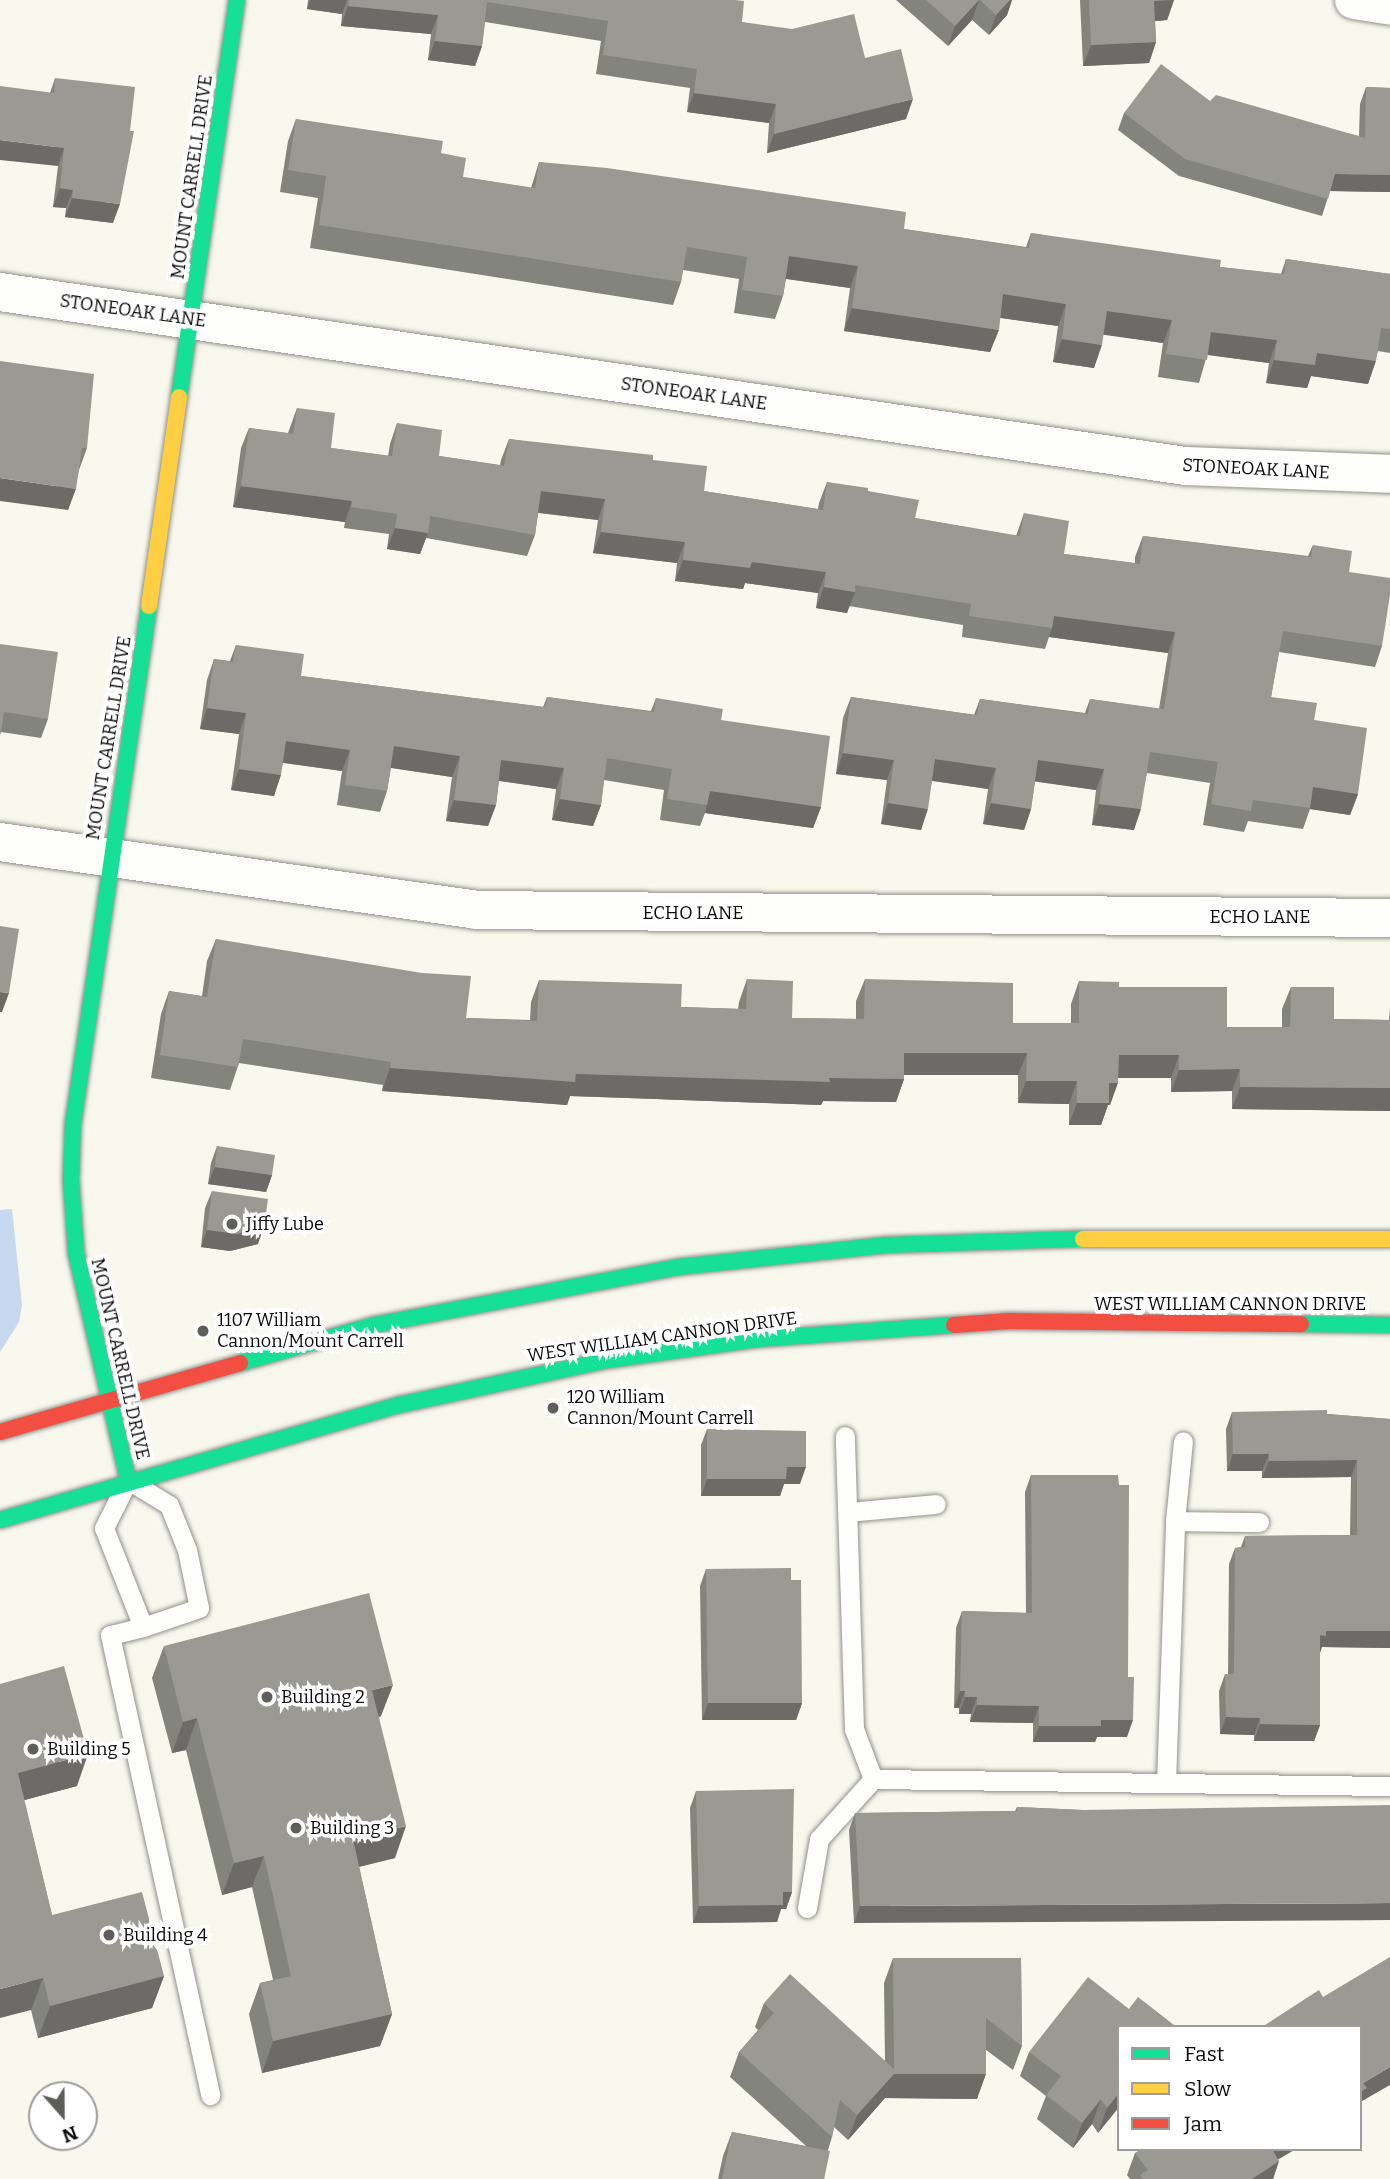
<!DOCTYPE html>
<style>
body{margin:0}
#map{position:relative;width:1390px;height:2179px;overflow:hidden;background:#f8f8ee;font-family:Bitter,serif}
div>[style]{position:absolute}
.water>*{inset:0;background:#c8d8ee}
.roads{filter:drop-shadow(0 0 2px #91918d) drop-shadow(0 0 2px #91918d)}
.lane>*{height:19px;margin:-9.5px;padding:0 9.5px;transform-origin:9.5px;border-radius:9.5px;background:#fefefc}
.street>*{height:38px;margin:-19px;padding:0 19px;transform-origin:19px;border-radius:19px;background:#fefefc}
.fast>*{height:16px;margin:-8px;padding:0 8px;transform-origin:8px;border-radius:8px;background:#16e098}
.slow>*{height:16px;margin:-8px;padding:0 8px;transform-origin:8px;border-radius:8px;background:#ffcf43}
.jam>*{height:16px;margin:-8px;padding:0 8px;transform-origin:8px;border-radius:8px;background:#f24e42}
.wall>*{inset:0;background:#84847f}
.shaded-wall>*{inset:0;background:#6c6b68}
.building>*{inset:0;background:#9a9994}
.dots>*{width:19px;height:19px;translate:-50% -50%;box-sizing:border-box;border:4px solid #fff;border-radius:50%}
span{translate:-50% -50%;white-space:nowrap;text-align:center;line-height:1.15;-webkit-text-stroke:7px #fff;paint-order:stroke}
.street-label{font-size:18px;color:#0a0a0a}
.poi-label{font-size:18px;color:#0a0a0a}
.left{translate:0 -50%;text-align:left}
.legend{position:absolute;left:1117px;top:2025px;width:245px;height:126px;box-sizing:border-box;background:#fff;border:2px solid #9d9d9d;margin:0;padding:9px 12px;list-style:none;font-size:21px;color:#0a0a0a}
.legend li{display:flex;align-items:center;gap:14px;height:35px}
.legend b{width:35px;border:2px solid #9d9d9d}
.north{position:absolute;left:28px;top:2081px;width:70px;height:70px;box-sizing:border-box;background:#fff;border:2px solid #9d9d9d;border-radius:50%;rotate:159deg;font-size:19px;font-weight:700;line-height:28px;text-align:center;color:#0a0a0a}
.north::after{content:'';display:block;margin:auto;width:24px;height:32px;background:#5d5d5a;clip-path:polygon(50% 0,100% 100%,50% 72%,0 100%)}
</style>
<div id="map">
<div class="water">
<i style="clip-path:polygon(12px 1209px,22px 1305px,19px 1322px,0 1352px,0 1210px)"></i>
</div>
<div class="roads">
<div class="lane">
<i style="left:848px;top:1512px;width:88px;rotate:-5.2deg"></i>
<i style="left:1175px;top:1521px;width:84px;rotate:0.7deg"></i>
<i style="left:143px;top:1627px;width:106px;rotate:-111.5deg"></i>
<i style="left:104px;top:1528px;width:54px;rotate:-63.4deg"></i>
<i style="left:128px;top:1480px;width:48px;rotate:31.4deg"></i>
<i style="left:169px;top:1505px;width:48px;rotate:68.2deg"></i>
<i style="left:187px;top:1550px;width:59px;rotate:78.3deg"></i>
<i style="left:199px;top:1608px;width:59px;rotate:161.3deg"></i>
<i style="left:143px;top:1627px;width:34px;rotate:166deg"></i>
<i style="left:110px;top:1635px;width:471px;rotate:77.7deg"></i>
<i style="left:873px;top:1779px;width:517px;rotate:0.78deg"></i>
<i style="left:1166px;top:1783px;width:262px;rotate:-88deg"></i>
<i style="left:1175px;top:1521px;width:80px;rotate:-84.3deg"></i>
<i style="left:807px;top:1908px;width:70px;rotate:-80.1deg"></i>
<i style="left:819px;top:1839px;width:81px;rotate:-48deg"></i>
<i style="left:873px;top:1779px;width:53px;rotate:-110.8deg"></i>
<i style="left:854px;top:1729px;width:293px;rotate:-91.8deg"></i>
</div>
<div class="street">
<i style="left:1354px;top:0;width:36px;rotate:9deg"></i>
<i style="left:0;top:292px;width:1199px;rotate:8.35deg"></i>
<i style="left:1186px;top:466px;width:204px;rotate:2.2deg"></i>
<i style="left:0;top:842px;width:480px;rotate:8.1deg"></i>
<i style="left:475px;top:910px;width:915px;rotate:0.5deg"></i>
</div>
<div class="fast">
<i style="left:179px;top:397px;width:401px;rotate:-81.7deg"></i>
<i style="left:1301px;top:1324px;width:89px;rotate:0.6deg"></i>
<i style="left:240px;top:1363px;width:139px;rotate:-15.8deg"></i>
<i style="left:374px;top:1325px;width:309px;rotate:-10.8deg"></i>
<i style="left:678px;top:1267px;width:210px;rotate:-6deg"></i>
<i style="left:887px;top:1245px;width:196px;rotate:-1.8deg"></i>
<i style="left:128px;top:1480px;width:233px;rotate:-102.9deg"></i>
<i style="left:76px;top:1253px;width:73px;rotate:-93.9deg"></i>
<i style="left:71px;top:1180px;width:56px;rotate:-88deg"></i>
<i style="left:73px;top:1124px;width:524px;rotate:-81.65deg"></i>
<i style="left:0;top:1520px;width:415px;rotate:-16.1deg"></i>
<i style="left:399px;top:1405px;width:214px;rotate:-12.2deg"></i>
<i style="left:608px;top:1360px;width:151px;rotate:-8deg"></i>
<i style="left:758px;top:1339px;width:196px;rotate:-4.1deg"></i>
</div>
<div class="slow">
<i style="left:149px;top:606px;width:211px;rotate:-81.8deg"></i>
<i style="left:1083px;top:1239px;width:307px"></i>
</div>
<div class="jam">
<i style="left:954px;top:1325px;width:55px;rotate:-4.2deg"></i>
<i style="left:1009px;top:1321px;width:292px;rotate:0.6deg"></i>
<i style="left:0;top:1432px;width:250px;rotate:-16deg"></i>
</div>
</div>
<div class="wall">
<i style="clip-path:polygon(308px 0,735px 0,742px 22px,865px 58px,906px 119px,767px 153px,769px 123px,687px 112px,690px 88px,596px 74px,601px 41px,485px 22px,482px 46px,475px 66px,428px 60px,431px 34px,341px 26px,342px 14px,307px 9px)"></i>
<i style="clip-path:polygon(896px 0,1012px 0,1007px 15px,989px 35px,972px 20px,948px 46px)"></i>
<i style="clip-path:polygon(1080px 0,1174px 0,1167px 20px,1155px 21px,1156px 42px,1149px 63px,1083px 66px)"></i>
<i style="clip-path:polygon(55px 78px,113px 223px,65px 217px,66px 208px,53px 207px,58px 166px,50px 93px)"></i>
<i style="clip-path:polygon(1366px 87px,1390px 88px,1390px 192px,1330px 191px,1322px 216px,1179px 176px,1118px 130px,1124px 113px,1210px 101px,1359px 136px,1360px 104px)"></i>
<i style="clip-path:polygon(296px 119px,441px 153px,463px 177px,531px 188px,539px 162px,904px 229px,1026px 247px,1031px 233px,1220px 267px,1281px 274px,1286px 259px,1390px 274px,1390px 353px,1378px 351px,1368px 384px,1311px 376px,1307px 388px,1266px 383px,1269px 363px,1207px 355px,1199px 383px,1158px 377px,1163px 343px,1103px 334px,1094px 368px,1053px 362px,1058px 326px,1000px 318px,990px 352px,844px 331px,850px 288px,786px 279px,783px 296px,775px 319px,734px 313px,739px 279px,683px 270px,681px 282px,673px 305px,310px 248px,318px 198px,280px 192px,288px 141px)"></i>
<i style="clip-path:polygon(0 361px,87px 448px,79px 470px,68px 510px)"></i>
<i style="clip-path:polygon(297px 408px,331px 448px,388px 456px,390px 444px,397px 423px,439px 456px,500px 465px,501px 460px,509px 439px,653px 460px,704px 491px,818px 509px,819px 503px,827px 482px,868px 491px,915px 518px,1016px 536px,1024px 513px,1064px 554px,1135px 563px,1135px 557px,1143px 536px,1308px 556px,1313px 545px,1349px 572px,1382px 646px,1375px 667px,1279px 652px,1271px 697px,1314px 720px,1358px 794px,1350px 815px,1310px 809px,1303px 829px,1248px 821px,1244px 832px,1203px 825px,1210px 783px,1147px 773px,1134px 830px,1092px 825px,1096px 790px,1035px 781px,1031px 809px,1024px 830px,983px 824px,988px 789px,932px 781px,921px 830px,881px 824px,887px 780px,836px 774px,843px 718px,851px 697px,974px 715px,980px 699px,1085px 713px,1090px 699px,1159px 709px,1168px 653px,1049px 637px,1045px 649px,962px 637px,963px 625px,849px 606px,847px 613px,816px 608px,818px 593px,745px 583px,743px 589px,675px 581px,677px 563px,593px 553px,598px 520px,538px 513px,535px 535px,527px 556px,426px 538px,420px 554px,387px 549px,389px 534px,344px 528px,345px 522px,233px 507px,241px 448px,249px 428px,288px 433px)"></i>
<i style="clip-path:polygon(0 644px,48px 719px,41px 738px,1px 732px,0 735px)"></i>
<i style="clip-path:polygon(236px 645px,301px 676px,543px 707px,547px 697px,651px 711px,656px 698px,721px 720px,821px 807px,813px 828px,705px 813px,700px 826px,660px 820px,664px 790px,604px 780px,601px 805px,593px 826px,552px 820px,556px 789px,499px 781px,496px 805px,488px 826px,446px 821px,452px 777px,391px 768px,387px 791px,380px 812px,337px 805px,342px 771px,283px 763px,274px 796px,231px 790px,239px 734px,200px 729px,207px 680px,214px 659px,230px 661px)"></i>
<i style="clip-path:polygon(216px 939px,466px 1018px,530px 1020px,531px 1002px,539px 980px,681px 1007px,738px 1009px,739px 1002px,747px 979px,792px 1018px,856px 1019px,856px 1001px,865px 979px,1013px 1023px,1071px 1023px,1071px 1004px,1079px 981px,1119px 987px,1227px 1027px,1282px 1027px,1282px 1009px,1291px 987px,1334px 1019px,1389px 1020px,1390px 1008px,1390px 1111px,1232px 1109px,1232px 1091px,1171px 1092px,1171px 1078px,1118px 1078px,1110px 1105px,1108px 1105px,1101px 1125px,1069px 1125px,1069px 1104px,1018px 1103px,1018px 1075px,904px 1075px,904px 1079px,896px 1102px,823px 1101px,821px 1105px,570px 1096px,567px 1105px,382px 1091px,383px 1085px,239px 1063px,230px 1090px,151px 1078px,161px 1014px,169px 991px,202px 996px,207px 961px)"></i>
<i style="clip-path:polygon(217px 1146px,272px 1175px,266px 1192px,208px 1184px,211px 1163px)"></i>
<i style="clip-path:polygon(212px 1191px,258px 1244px,230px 1251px,201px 1247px,205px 1208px)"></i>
<i style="clip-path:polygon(1232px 1412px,1327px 1414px,1390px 1419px,1390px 1648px,1322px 1647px,1320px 1651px,1320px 1725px,1314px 1741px,1254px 1741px,1254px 1735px,1220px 1734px,1219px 1691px,1225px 1674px,1228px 1674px,1229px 1564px,1235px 1548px,1241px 1547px,1245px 1536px,1350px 1535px,1351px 1477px,1262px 1478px,1262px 1471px,1227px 1471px,1226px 1429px)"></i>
<i style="clip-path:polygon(707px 1429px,800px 1484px,784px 1484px,780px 1496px,701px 1496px,701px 1445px)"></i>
<i style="clip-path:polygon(1031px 1475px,1127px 1737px,1097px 1737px,1095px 1742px,1033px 1742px,1033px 1723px,970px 1722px,971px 1714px,959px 1714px,959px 1708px,954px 1708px,956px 1628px,962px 1611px,1026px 1613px,1025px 1492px)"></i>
<i style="clip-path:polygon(706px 1569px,791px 1580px,802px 1703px,796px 1720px,702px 1720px,700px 1586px)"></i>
<i style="clip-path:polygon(164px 1646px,381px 1716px,379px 1717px,395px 1858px,359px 1867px,392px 2014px,380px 2046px,262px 2073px,249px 2014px,260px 1983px,273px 1980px,252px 1887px,222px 1895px,186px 1750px,172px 1753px,152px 1678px)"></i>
<i style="clip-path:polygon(0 1684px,77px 1786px,24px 1800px,52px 1915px,164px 1976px,152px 2008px,38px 2038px,31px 2010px)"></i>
<i style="clip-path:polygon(696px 1791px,792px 1892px,786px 1909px,781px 1909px,777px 1922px,693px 1923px,690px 1808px)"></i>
<i style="clip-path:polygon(1017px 1807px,1083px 1810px,854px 1923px,849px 1830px,855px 1813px,1015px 1811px)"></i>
<i style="clip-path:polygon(893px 1958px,1021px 1958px,1022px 2046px,1013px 2070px,986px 2050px,977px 2099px,885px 2098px,848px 2140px,834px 2127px,832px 2137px,828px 2150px,824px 2179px,718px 2179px,723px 2156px,732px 2132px,806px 2146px,730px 2077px,739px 2052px,758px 2030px,755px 2027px,764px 2003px,885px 2061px,884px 1983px)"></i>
<i style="clip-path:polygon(1129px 2009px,1174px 2025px,1173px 2027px,1119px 2027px,1119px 2107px,1098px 2133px,1092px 2124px,1073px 2148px,1037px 2119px,1046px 2096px,1020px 2076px,1029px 2052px)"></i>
<i style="clip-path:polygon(1135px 2153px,1279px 2160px,1273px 2179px,1130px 2179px,1127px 2175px)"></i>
</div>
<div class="shaded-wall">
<i style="clip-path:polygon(310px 0,347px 0,342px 14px,307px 9px)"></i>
<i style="clip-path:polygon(979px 0,972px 20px,948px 46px,955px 26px)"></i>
<i style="clip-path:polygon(1010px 0,1012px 0,1007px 15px,989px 35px,996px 15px)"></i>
<i style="clip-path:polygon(1174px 0,1167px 20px,1147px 22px,1154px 1px)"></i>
<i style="clip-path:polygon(348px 6px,438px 15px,431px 34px,341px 26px)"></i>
<i style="clip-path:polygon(435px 41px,482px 46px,475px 66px,428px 60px)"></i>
<i style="clip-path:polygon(1156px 42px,1149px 63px,1083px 66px,1091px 45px)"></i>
<i style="clip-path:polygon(694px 93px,776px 104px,769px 123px,687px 112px)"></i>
<i style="clip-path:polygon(913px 99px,906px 119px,767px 153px,774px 134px)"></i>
<i style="clip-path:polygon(0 140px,64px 148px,58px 166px,0 160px)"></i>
<i style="clip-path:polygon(1335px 174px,1390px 175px,1390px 192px,1329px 191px)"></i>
<i style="clip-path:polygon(60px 188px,73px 190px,66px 208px,53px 207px)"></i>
<i style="clip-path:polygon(72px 198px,120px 204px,113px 223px,65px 217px)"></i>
<i style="clip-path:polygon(789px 256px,858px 266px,850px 288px,781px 278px)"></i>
<i style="clip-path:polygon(1003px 294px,1066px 304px,1058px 326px,995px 317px)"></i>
<i style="clip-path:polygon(852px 308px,999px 330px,990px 352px,844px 331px)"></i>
<i style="clip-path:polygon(1107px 311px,1172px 320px,1163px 343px,1098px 334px)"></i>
<i style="clip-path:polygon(1211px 332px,1277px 340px,1269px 363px,1202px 354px)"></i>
<i style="clip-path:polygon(1062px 339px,1102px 345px,1094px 368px,1053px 362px)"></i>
<i style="clip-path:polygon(1317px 353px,1376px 361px,1368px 384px,1311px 376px,1307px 388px,1266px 383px,1274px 360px)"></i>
<i style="clip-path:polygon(0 478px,76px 489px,68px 510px,0 501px)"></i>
<i style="clip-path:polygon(241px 486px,352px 501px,345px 522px,233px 507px)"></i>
<i style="clip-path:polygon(541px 491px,605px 499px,598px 520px,534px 512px)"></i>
<i style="clip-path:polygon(395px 528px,428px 533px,420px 554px,387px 549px)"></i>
<i style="clip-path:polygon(601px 532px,685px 542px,677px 563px,593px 553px)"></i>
<i style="clip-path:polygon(683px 560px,752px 562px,826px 572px,818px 593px,745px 583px,743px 589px,675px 581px)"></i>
<i style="clip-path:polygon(824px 587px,855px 592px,847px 613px,816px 608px)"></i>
<i style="clip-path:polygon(1054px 616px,1175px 632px,1168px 653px,1049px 637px,1052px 628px)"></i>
<i style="clip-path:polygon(207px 708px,246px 713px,239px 734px,200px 729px)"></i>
<i style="clip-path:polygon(286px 741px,350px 750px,342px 771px,279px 762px)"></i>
<i style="clip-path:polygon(394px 746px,460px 756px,452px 777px,386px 767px)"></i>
<i style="clip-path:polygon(843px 753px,894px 760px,887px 780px,836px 774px)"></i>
<i style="clip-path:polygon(935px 759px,996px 768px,988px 789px,928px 780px)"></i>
<i style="clip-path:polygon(501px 760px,564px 768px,556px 789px,494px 780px)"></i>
<i style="clip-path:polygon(1038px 760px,1104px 769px,1096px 790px,1031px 781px)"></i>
<i style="clip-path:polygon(239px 769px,281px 775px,274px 796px,231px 790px)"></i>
<i style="clip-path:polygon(1313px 787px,1358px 794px,1350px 815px,1310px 809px)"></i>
<i style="clip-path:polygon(710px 791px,821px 807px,813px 828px,705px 813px,707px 805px)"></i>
<i style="clip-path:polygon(560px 799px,601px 805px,593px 826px,552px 820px)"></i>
<i style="clip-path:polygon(454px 800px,496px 805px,488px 826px,446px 821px)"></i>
<i style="clip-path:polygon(888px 803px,928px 809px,921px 830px,881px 824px)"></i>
<i style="clip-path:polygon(991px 803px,1031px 809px,1024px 830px,983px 824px)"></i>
<i style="clip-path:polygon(1099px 804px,1141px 809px,1134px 830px,1092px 825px)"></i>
<i style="clip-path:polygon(0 992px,9px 993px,2px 1012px,0 1012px)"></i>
<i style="clip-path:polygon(904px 1053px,1027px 1053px,1018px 1075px,896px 1075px)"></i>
<i style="clip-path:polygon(1119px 1055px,1179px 1055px,1171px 1078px,1110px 1078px)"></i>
<i style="clip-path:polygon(390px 1068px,829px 1078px,904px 1079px,896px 1102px,823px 1101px,821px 1105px,570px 1096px,567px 1105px,382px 1091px)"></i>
<i style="clip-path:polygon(1240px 1069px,1232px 1091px,1171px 1092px,1179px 1070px)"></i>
<i style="clip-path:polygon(1026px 1081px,1077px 1081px,1069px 1104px,1018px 1103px)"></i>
<i style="clip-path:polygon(1109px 1083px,1118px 1083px,1110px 1105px,1108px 1105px,1101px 1125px,1069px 1125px,1077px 1103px)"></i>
<i style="clip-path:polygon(1240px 1087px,1390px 1088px,1390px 1111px,1232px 1109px)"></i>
<i style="clip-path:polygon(215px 1167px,272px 1175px,266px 1192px,208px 1184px)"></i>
<i style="clip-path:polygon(264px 1227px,258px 1244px,230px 1251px,201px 1247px,207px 1230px)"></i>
<i style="clip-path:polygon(1233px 1454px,1269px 1454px,1262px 1471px,1227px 1471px)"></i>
<i style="clip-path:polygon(1357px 1460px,1351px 1477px,1262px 1478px,1269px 1461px)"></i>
<i style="clip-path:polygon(787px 1467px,806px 1467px,800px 1484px,784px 1484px,780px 1496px,701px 1496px,707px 1479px)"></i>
<i style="clip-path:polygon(1326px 1631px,1390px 1631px,1390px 1648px,1322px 1647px,1320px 1653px,1320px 1635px)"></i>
<i style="clip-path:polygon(393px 1685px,381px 1716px,361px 1722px,372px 1690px)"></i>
<i style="clip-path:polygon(960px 1691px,965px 1691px,959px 1708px,954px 1708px)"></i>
<i style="clip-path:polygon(965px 1697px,977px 1697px,971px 1714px,959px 1714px)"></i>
<i style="clip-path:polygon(708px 1703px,802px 1703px,796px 1720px,702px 1720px)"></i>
<i style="clip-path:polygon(977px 1705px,1039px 1706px,1033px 1723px,970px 1722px)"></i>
<i style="clip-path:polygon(1226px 1717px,1260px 1718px,1254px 1735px,1220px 1734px)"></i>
<i style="clip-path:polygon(197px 1718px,186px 1750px,172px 1753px,183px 1722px)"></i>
<i style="clip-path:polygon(1101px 1720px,1133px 1720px,1127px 1737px,1097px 1737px,1095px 1742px,1033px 1742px,1039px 1726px)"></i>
<i style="clip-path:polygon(1260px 1724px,1320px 1725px,1314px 1741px,1254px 1741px)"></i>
<i style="clip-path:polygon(88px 1754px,77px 1786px,6px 1805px,18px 1773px)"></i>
<i style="clip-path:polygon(406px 1826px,395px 1858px,341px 1871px,353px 1839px)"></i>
<i style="clip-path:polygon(264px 1856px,252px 1887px,222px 1895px,234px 1863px)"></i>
<i style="clip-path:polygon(783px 1892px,792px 1892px,786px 1909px,781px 1909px,777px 1922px,693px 1923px,699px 1906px)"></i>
<i style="clip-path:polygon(1390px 1903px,1390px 1920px,854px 1923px,860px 1906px)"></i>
<i style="clip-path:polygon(164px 1976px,152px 2008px,38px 2038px,50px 2006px)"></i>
<i style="clip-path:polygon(43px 1978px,31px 2010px,0 2018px,0 1989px)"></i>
<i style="clip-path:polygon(392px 2014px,380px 2046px,262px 2073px,273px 2041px)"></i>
<i style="clip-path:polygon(1390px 2067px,1390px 2085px,1362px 2101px,1360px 2106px,1360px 2092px,1363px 2083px)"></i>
<i style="clip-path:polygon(894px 2074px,986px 2074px,977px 2099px,885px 2098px,848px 2140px,857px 2115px)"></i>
<i style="clip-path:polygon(1119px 2093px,1119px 2107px,1098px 2133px,1107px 2108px)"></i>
<i style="clip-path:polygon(1101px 2099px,1092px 2124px,1073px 2148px,1082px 2123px)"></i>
<i style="clip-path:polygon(1270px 2149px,1296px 2149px,1262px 2169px)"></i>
<i style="clip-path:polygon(1279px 2161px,1273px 2179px,1252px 2179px)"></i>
</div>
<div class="building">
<i style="clip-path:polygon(349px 0,735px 0,744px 1px,742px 22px,792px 29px,854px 14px,865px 58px,901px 49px,913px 99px,774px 134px,776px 104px,694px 93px,697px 69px,603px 55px,608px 21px,487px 2px,482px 46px,435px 41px,438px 15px,348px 6px)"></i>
<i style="clip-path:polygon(926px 0,979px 0,955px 26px)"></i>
<i style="clip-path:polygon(980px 0,1010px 0,996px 15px)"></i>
<i style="clip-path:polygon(1089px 0,1166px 0,1154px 1px,1156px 42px,1091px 45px)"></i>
<i style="clip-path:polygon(1161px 64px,1210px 101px,1216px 95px,1365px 138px,1366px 87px,1390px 88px,1390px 175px,1335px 174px,1328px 199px,1185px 159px,1124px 113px)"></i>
<i style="clip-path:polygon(55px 78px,135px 87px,130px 131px,134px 131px,120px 204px,72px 198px,73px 190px,60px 188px,64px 148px,0 140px,0 86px,54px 93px)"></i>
<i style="clip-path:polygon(296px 119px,443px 141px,441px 153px,466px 158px,463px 177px,535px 188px,539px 162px,607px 168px,906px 212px,904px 229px,1029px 248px,1031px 233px,1221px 260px,1220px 267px,1284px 274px,1286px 259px,1390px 274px,1390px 329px,1381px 328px,1376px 361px,1317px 353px,1315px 365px,1274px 360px,1277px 340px,1211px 332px,1207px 360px,1166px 354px,1172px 320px,1107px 311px,1102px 345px,1062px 339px,1066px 304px,1003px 294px,999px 330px,852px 308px,858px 266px,789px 256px,783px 296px,742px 290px,747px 257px,687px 247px,681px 282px,319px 225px,326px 176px,288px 170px)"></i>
<i style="clip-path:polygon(0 361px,94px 374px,87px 448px,82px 448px,76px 489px,0 478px)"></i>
<i style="clip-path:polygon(297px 408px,335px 413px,331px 448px,392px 456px,397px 423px,442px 430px,439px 456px,504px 466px,509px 439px,653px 455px,653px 460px,707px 466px,704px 491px,823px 510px,827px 482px,868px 488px,868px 491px,919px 500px,915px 518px,1020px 536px,1024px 513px,1069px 521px,1064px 554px,1140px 564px,1143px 536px,1311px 557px,1313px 545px,1352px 551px,1349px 572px,1390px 578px,1390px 595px,1382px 646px,1283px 631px,1271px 697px,1317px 703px,1314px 720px,1367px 728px,1358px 794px,1313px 787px,1310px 808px,1253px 800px,1251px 811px,1211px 804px,1218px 762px,1150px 752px,1141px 809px,1099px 804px,1104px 769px,1038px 760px,1031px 809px,991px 803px,996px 768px,935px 759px,928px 809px,888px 803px,894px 760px,843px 753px,851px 697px,977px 715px,980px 699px,1088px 714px,1090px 699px,1164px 709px,1175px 632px,1054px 616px,1052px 628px,969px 616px,971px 604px,855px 585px,855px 592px,824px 587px,826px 572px,752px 562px,750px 568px,683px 560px,685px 542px,601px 532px,605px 499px,541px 491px,535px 535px,430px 516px,428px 533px,395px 528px,397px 514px,351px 507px,352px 501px,241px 486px,249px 428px,293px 434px)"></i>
<i style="clip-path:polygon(0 644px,58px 652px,48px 719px,4px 712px,1px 732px,0 731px)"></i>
<i style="clip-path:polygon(236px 645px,304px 654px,301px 676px,545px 707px,547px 697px,654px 712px,656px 698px,723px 709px,721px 720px,830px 736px,821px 807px,710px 791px,707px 805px,667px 799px,672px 769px,607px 758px,601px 805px,560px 799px,564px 768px,501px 760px,496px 805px,454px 800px,460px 756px,394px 746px,387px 791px,345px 785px,350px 750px,286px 741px,281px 775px,239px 769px,246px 713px,207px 708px,214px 659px,233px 662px)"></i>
<i style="clip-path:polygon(0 926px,19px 929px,9px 993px,0 992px)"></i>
<i style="clip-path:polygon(216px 939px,422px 973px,471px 976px,466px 1018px,537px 1021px,539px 980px,682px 984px,681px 1007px,746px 1009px,747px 979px,793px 981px,792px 1018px,864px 1019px,865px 979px,1013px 983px,1013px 1023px,1079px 1023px,1079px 981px,1119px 982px,1119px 987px,1227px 987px,1227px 1027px,1290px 1027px,1291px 987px,1334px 987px,1334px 1019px,1390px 1020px,1390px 1088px,1240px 1087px,1240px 1069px,1179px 1070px,1179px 1055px,1119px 1055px,1118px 1083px,1109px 1083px,1109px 1103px,1077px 1103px,1077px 1081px,1026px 1081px,1027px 1053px,904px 1053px,904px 1079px,829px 1078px,830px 1082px,576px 1074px,575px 1082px,390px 1068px,391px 1062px,243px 1039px,238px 1067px,160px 1055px,169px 991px,207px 997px)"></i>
<i style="clip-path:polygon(217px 1146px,275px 1155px,272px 1175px,215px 1167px)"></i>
<i style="clip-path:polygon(212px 1191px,268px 1199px,264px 1227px,237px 1234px,207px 1230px)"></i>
<i style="clip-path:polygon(1327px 1410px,1327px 1414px,1390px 1419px,1390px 1631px,1326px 1631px,1326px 1636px,1320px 1635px,1320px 1725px,1260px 1724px,1260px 1718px,1226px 1717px,1225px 1674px,1234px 1674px,1235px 1548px,1245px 1547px,1245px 1536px,1357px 1535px,1357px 1460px,1269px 1461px,1269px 1454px,1233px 1454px,1232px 1412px)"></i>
<i style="clip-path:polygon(707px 1429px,806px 1431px,806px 1467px,787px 1467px,786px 1479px,707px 1479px)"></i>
<i style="clip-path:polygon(1031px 1475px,1118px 1475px,1119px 1485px,1129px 1485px,1128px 1677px,1134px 1677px,1133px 1720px,1101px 1720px,1101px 1726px,1039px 1726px,1039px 1706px,977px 1705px,977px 1697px,965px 1697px,965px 1691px,960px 1691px,962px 1611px,1032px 1613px)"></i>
<i style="clip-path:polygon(791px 1568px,791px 1580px,801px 1580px,802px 1703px,708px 1703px,706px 1569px)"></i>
<i style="clip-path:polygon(369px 1593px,393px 1685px,372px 1690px,406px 1826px,353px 1839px,392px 2014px,273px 2041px,260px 1983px,291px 1976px,264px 1856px,234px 1863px,197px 1718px,183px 1722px,164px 1646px)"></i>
<i style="clip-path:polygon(64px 1666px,88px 1754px,18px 1773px,52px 1915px,142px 1892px,164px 1976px,50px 2006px,43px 1978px,0 1989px,0 1684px)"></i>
<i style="clip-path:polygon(794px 1789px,792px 1892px,783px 1892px,783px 1905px,699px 1906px,696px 1791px)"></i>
<i style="clip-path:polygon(1390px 1805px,1390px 1903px,860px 1906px,855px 1813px,1017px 1811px,1017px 1807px,1083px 1810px)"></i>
<i style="clip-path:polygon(1390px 1957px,1390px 2067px,1363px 2083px,1367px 2088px,1360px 2092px,1360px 2027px,1262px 2027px,1319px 1990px,1323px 1997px)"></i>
<i style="clip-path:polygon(893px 1958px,1021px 1958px,1022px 2046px,986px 2018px,986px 2074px,894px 2074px,857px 2115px,840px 2100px,832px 2137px,739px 2052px,774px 2013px,764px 2003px,790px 1974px,894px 2069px)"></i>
<i style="clip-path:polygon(1088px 1977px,1129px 2009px,1138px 1997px,1174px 2025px,1172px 2027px,1119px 2027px,1119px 2093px,1107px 2108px,1101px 2099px,1082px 2123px,1046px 2095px,1061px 2076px,1029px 2052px)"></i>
<i style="clip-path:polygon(732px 2132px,830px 2151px,824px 2179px,722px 2179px)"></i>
<i style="clip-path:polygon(1141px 2149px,1272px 2149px,1279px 2161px,1252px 2179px,1143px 2179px,1140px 2175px,1148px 2170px,1135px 2153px)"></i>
</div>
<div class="dots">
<i style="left:232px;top:1224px;background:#5d5d5a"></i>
<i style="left:203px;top:1331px;background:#5d5d5a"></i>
<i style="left:553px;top:1408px;background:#5d5d5a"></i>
<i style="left:267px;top:1697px;background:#5d5d5a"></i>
<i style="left:33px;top:1749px;background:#5d5d5a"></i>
<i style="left:296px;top:1828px;background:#5d5d5a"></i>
<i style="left:109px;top:1935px;background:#5d5d5a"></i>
</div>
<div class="street-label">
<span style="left:192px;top:177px;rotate:-82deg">MOUNT CARRELL DRIVE</span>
<span style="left:133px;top:311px;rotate:8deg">STONEOAK LANE</span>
<span style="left:694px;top:394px;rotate:8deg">STONEOAK LANE</span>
<span style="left:1256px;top:469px;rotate:3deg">STONEOAK LANE</span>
<span style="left:109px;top:738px;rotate:-81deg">MOUNT CARRELL DRIVE</span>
<span style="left:693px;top:913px">ECHO LANE</span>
<span style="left:1260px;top:917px">ECHO LANE</span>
<span style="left:1230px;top:1304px">WEST WILLIAM CANNON DRIVE</span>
<span style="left:662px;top:1337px;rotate:-8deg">WEST WILLIAM CANNON DRIVE</span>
<span style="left:120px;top:1359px;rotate:77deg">MOUNT CARRELL DRIVE</span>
</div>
<div class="poi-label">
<span class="left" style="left:246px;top:1224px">Jiffy Lube</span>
<span class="left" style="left:217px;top:1331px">1107 William<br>Cannon/Mount Carrell</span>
<span class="left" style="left:567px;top:1408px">120 William<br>Cannon/Mount Carrell</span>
<span class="left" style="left:281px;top:1697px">Building 2</span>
<span class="left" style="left:47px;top:1749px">Building 5</span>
<span class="left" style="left:310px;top:1828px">Building 3</span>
<span class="left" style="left:123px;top:1935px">Building 4</span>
</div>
<ul class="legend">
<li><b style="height:9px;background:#16e098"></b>Fast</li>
<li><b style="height:9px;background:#ffcf43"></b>Slow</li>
<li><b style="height:9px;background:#f24e42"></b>Jam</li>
</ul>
<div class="north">N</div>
</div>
